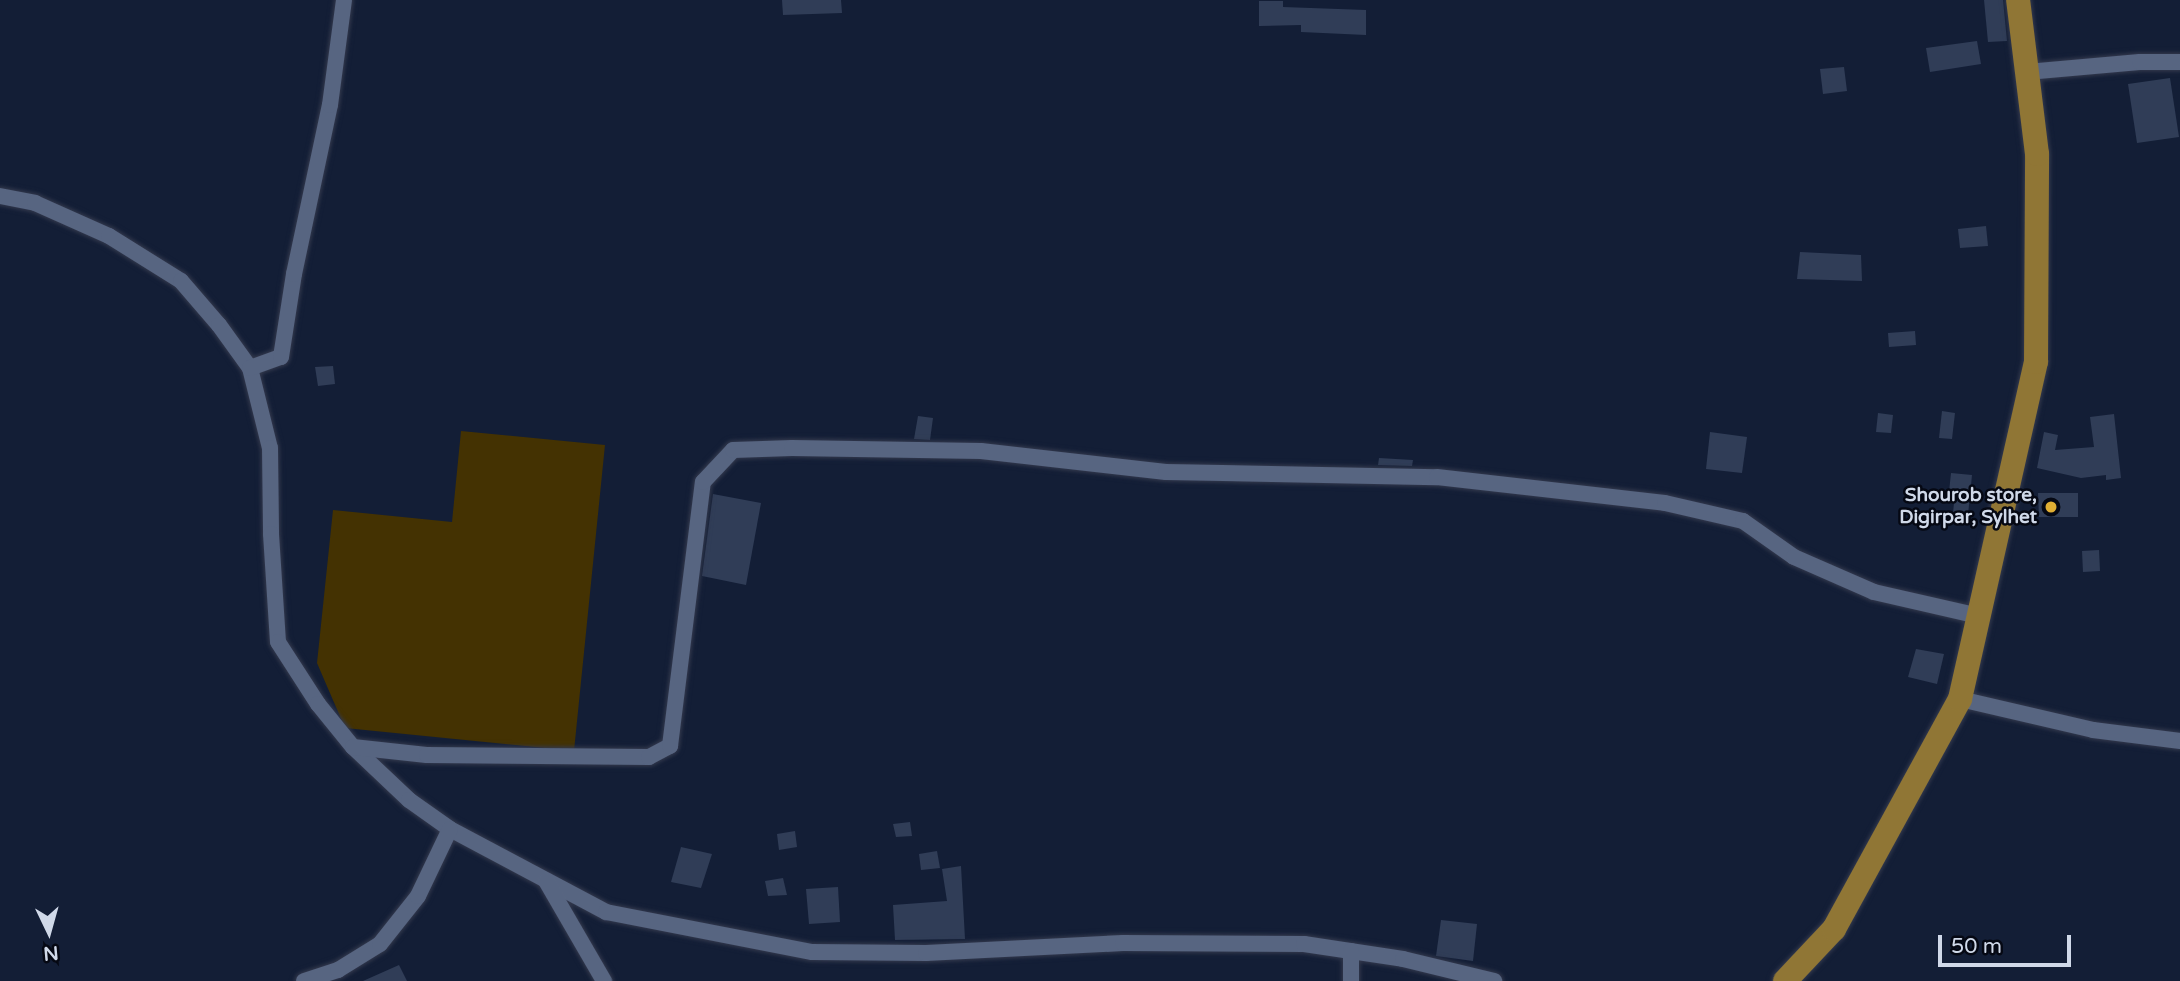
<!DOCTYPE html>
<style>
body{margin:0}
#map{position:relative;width:2180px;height:981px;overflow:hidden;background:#131e36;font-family:"Varela Round",sans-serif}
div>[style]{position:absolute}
.green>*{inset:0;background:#443202}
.building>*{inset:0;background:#303d57}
.roads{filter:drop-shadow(0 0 2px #33394d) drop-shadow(0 0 2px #33394d)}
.minor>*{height:16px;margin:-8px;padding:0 8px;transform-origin:8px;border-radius:8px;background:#576581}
.trunk>*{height:24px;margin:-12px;padding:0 12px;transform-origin:12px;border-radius:12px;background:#907635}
.dots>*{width:19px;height:19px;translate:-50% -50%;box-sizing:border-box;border:4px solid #050813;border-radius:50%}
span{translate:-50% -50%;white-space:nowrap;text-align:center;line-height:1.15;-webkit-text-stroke:5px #050813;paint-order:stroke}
.poi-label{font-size:19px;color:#d0d9e9;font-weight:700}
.right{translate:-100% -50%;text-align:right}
.north{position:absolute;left:14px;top:897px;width:70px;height:70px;-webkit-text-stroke:5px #050813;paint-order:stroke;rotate:175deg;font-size:19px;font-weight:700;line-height:28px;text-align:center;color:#d0d9e9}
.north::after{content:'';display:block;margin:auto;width:24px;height:32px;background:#d0d9e9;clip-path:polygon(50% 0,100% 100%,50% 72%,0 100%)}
.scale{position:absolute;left:1938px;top:935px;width:133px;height:32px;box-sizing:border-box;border:4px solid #d0d9e9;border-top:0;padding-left:9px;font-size:21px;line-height:24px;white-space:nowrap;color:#d0d9e9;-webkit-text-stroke:5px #050813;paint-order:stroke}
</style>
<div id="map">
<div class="green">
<i style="clip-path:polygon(461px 431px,605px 445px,574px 751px,345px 728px,317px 663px,333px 510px,452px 522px)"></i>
</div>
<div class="building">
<i style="clip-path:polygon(782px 0,841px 0,842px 13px,783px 15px)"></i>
<i style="clip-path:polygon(1984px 0,2003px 0,2007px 41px,1988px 42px)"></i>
<i style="clip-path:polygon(1259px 1px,1283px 1px,1283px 7px,1366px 10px,1366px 35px,1301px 32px,1301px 25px,1259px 26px)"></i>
<i style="clip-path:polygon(1977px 41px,1981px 64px,1930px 72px,1926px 48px)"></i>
<i style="clip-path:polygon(1844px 67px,1847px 91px,1823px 94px,1820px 69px)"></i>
<i style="clip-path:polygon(2170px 78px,2179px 137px,2137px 143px,2128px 84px)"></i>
<i style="clip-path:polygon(1986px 226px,1988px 246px,1960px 248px,1958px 229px)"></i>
<i style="clip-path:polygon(1800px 252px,1861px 255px,1862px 281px,1797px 279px)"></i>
<i style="clip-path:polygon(1915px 331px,1916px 345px,1889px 347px,1888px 333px)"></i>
<i style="clip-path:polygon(333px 366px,335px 384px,318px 386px,315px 367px)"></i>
<i style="clip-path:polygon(1942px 411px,1955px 413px,1952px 439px,1939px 438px)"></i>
<i style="clip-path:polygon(1878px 413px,1893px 415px,1891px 433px,1876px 432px)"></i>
<i style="clip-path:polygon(2114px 414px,2121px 478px,2106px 480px,2106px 475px,2081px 478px,2037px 468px,2044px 432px,2058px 435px,2055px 450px,2094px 447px,2090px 417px)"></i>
<i style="clip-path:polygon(918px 416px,933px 418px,930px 440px,914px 439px)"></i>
<i style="clip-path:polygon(1710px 432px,1747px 437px,1742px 473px,1706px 469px)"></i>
<i style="clip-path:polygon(1379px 458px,1413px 460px,1412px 466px,1378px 465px)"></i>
<i style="clip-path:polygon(1951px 473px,1972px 475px,1968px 515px,1953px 513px,1955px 493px,1949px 492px)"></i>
<i style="clip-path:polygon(2038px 493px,2078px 493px,2078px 517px,2039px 517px)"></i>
<i style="clip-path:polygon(713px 494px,761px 503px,746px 585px,702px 576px)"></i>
<i style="clip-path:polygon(2099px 550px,2100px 571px,2083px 572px,2082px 551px)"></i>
<i style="clip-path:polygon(1916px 649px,1944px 654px,1937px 684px,1908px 677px)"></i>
<i style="clip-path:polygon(910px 822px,912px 836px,896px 837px,893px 824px)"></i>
<i style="clip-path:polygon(795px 831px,797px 847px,779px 850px,777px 834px)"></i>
<i style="clip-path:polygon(681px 847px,712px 854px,701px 888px,671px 882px)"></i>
<i style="clip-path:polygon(937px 851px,940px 868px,921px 870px,919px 854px)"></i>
<i style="clip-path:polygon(961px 866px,965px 939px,895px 940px,893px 905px,947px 901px,942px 869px)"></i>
<i style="clip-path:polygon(783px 878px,787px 895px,768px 896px,765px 881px)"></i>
<i style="clip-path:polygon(838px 887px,840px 922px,809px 924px,806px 889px)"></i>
<i style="clip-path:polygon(1441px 920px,1477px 924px,1473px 961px,1436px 956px)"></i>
<i style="clip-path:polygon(399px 965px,407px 981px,363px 981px)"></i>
</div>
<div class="roads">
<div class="minor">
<i style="left:2027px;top:72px;width:113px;rotate:-5.1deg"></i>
<i style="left:2140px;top:62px;width:40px"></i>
<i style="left:0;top:196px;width:36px;rotate:11deg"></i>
<i style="left:35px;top:203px;width:81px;rotate:24deg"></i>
<i style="left:109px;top:236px;width:85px;rotate:32deg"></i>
<i style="left:181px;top:281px;width:58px;rotate:49.2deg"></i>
<i style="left:219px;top:325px;width:53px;rotate:54.2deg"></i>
<i style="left:250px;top:368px;width:82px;rotate:76deg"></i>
<i style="left:270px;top:448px;width:86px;rotate:89.3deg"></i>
<i style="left:271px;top:534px;width:108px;rotate:86.3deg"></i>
<i style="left:278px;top:642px;width:74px;rotate:57.2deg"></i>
<i style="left:318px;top:704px;width:55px;rotate:50.9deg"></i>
<i style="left:353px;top:747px;width:77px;rotate:43.4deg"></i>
<i style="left:409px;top:800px;width:50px;rotate:35.3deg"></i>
<i style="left:450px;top:829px;width:177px;rotate:28deg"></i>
<i style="left:606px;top:912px;width:210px;rotate:11deg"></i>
<i style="left:812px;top:952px;width:114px;rotate:0.5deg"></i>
<i style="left:926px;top:953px;width:197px;rotate:-2.9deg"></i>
<i style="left:1123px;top:943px;width:181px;rotate:0.3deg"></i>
<i style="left:1304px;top:944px;width:100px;rotate:8.6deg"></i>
<i style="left:1403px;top:959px;width:94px;rotate:13.6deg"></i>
<i style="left:250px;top:368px;width:33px;rotate:-20deg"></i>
<i style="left:281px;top:357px;width:84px;rotate:-81.1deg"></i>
<i style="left:294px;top:274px;width:173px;rotate:-78deg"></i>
<i style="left:330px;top:105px;width:106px;rotate:-82.4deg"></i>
<i style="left:1960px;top:699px;width:137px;rotate:13.1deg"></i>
<i style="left:2093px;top:730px;width:88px;rotate:7.2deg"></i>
<i style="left:353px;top:747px;width:74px;rotate:6.2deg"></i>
<i style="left:427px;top:755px;width:222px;rotate:0.5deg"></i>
<i style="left:649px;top:757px;width:24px;rotate:-28deg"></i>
<i style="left:670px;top:746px;width:266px;rotate:-82.9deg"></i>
<i style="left:703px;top:482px;width:44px;rotate:-46.8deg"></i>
<i style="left:733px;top:450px;width:59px;rotate:-1.9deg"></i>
<i style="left:792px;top:448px;width:189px;rotate:0.9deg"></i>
<i style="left:981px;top:451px;width:186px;rotate:6.5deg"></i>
<i style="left:1166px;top:472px;width:271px;rotate:1.1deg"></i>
<i style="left:1437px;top:477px;width:229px;rotate:6.5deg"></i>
<i style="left:1665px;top:503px;width:80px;rotate:13deg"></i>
<i style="left:1743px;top:521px;width:62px;rotate:35.2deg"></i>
<i style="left:1794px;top:557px;width:87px;rotate:23.6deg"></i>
<i style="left:1874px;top:592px;width:108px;rotate:12.9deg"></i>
<i style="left:546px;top:881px;width:116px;rotate:59.9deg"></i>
<i style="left:1351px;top:951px;width:30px;rotate:90deg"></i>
<i style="left:304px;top:981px;width:36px;rotate:-18deg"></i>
<i style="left:338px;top:970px;width:49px;rotate:-31.8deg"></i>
<i style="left:380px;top:944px;width:61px;rotate:-51.6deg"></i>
<i style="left:418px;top:896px;width:74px;rotate:-64.5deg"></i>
</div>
<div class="trunk">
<i style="left:1785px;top:981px;width:71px;rotate:-46.7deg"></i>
<i style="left:1834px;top:929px;width:262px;rotate:-61.3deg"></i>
<i style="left:1960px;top:699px;width:345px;rotate:-77.3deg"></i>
<i style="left:2036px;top:362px;width:208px;rotate:-89.7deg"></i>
<i style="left:2037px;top:154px;width:155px;rotate:-97deg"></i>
</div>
</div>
<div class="dots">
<i style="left:2051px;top:507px;background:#e1af34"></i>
</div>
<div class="poi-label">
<span class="right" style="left:2037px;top:507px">Shourob store,<br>Digirpar, Sylhet</span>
</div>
<div class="north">N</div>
<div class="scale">50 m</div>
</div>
